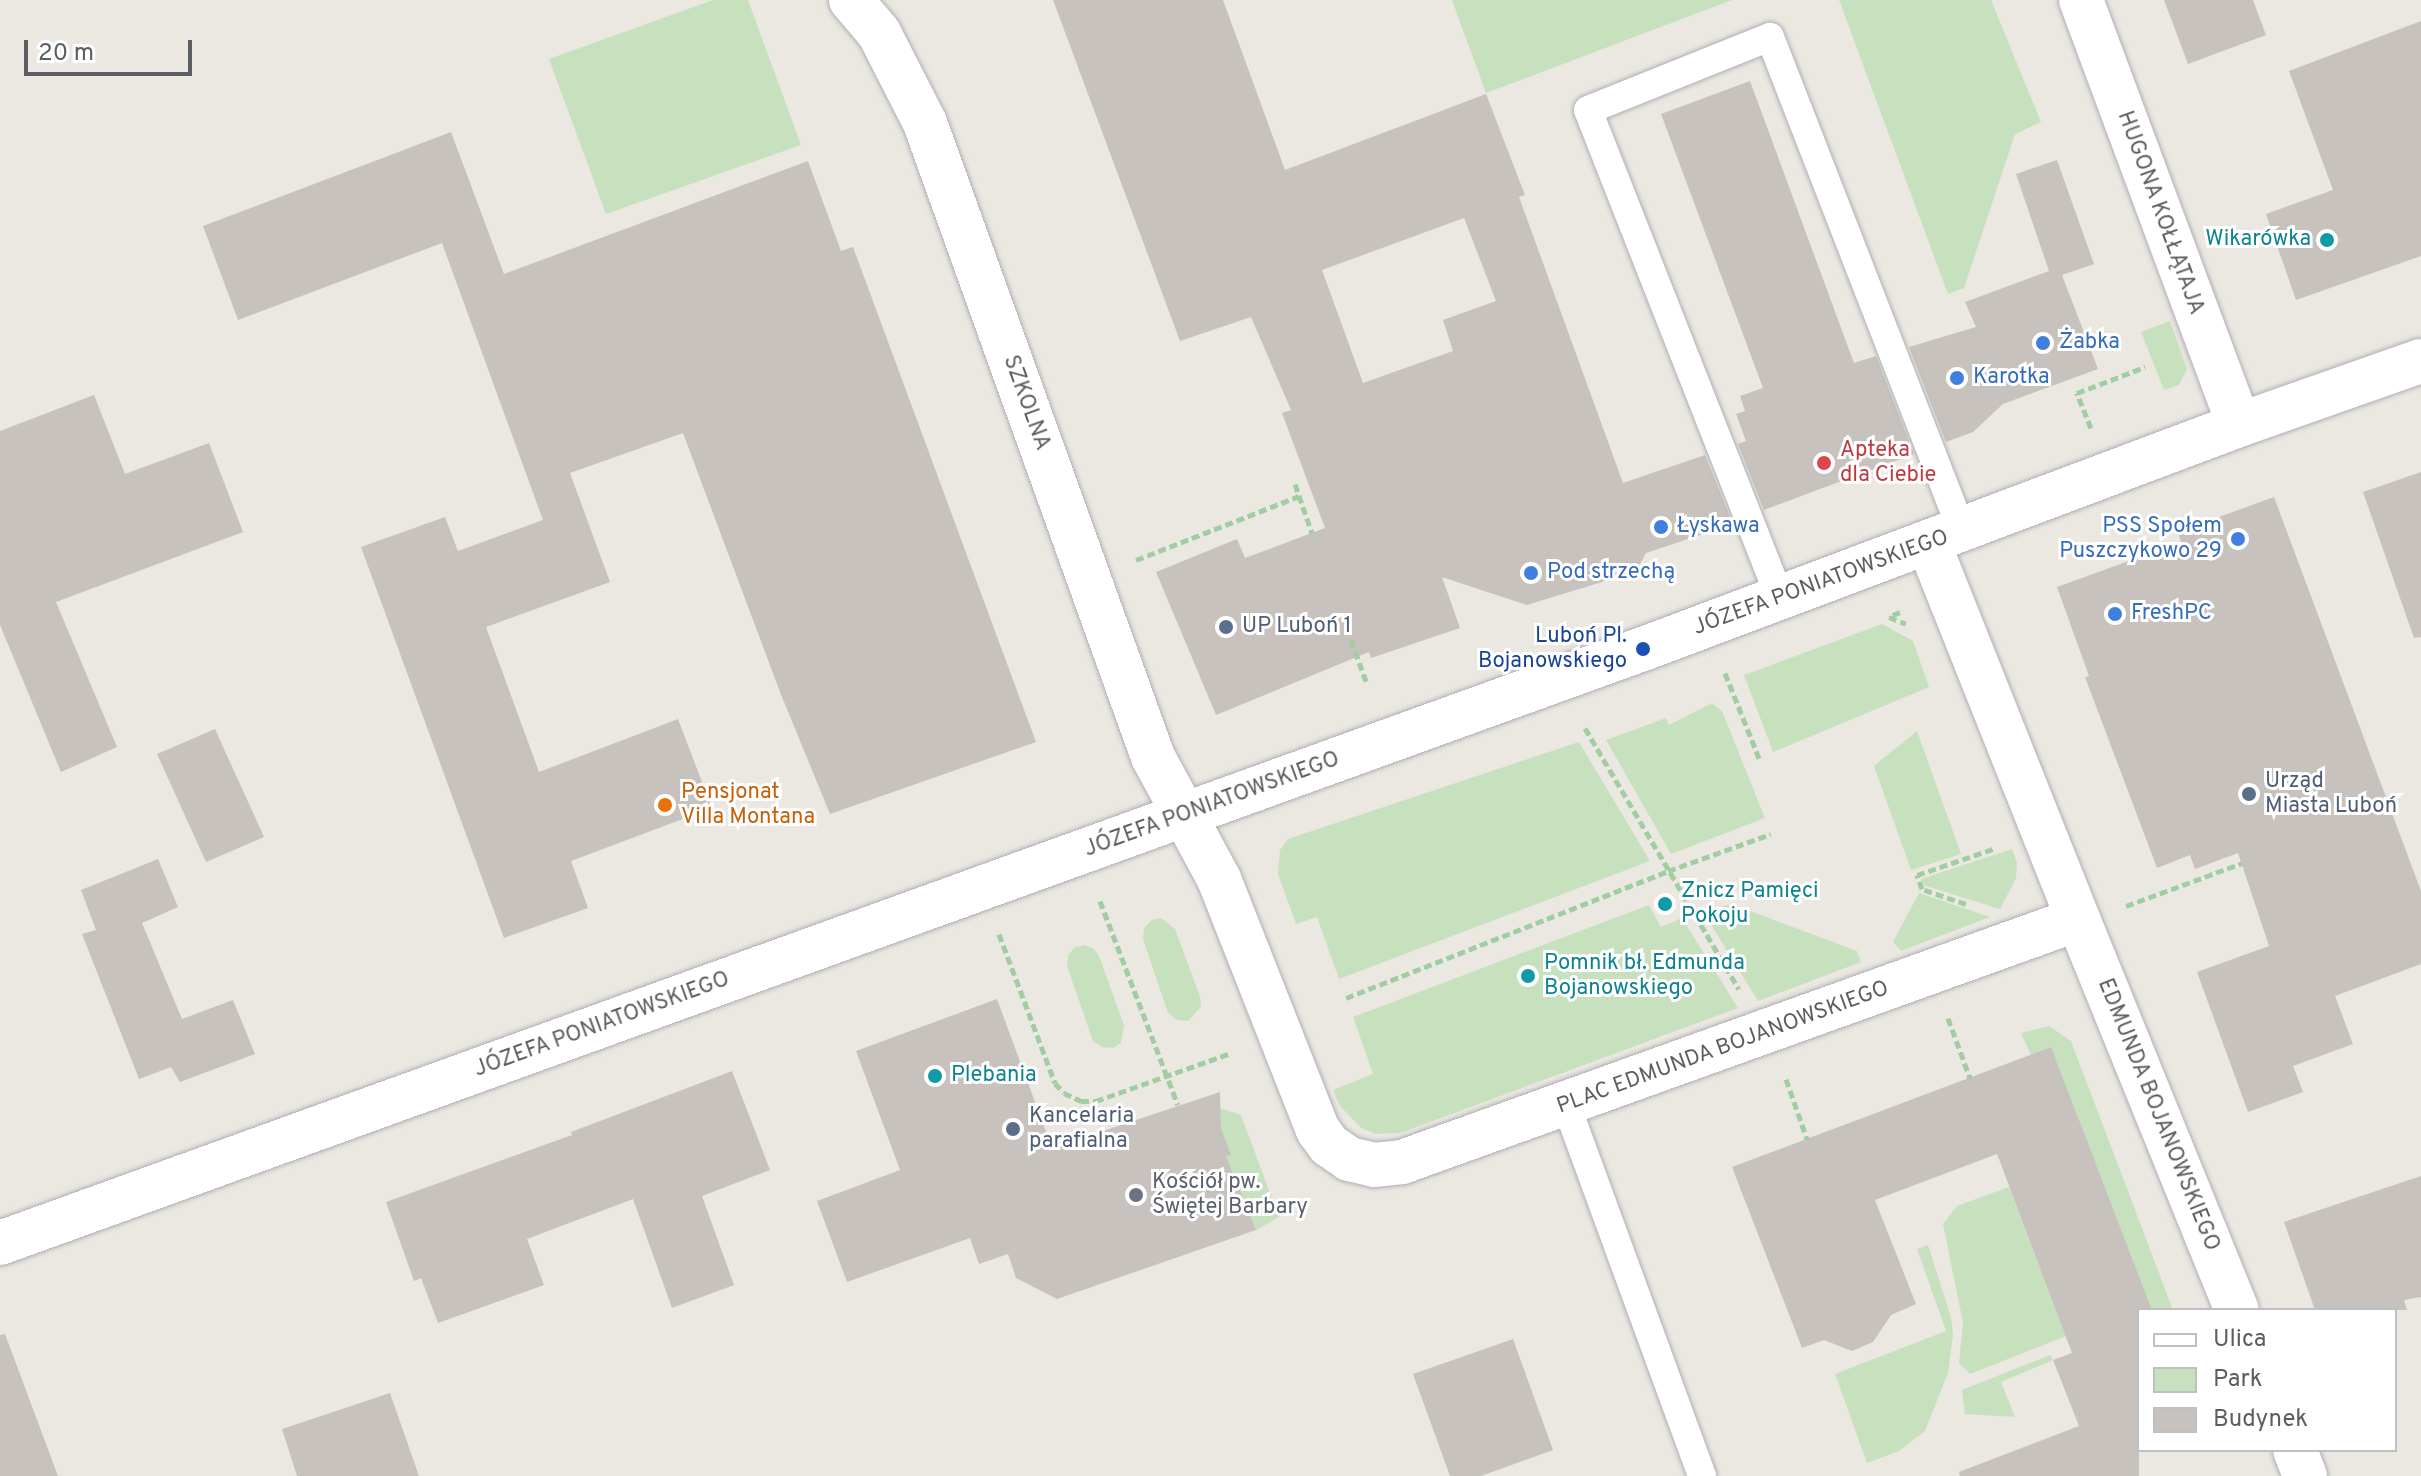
<!DOCTYPE html>
<meta charset="utf-8">
<style>
body{margin:0}
#map{position:relative;width:2421px;height:1476px;overflow:hidden;background:#ebe7e1;font-family:Overpass,sans-serif}
div>[style]{position:absolute}
.green>*{inset:0;background:#c7e1bf}
.building>*{inset:0;background:#c7c2be}
.path>*{height:5px;margin-top:-2.5px;transform-origin:0;background:repeating-linear-gradient(90deg,#a1cda2 0 8px,transparent 0 12px)}
.roads{filter:drop-shadow(0 0 2px #adb0b3) drop-shadow(0 0 2px #adb0b3)}
.lane>*{height:28px;margin:-14px;padding:0 14px;transform-origin:14px;border-radius:14px;background:#fff}
.street>*{height:44px;margin:-22px;padding:0 22px;transform-origin:22px;border-radius:22px;background:#fff}
.secondary>*{height:44px;margin:-22px;padding:0 22px;transform-origin:22px;border-radius:22px;background:#fff}
.dots>*{width:22px;height:22px;translate:-50% -50%;box-sizing:border-box;border:4px solid #fff;border-radius:50%}
span{translate:-50% -50%;white-space:nowrap;text-align:center;line-height:1.15;-webkit-text-stroke:6px #fff;paint-order:stroke}
.street-label{font-size:22px;color:#5a5e61}
.culture-label{font-size:22px;color:#0d838f}
.right{translate:-100% -50%;text-align:right}
.left{translate:0 -50%;text-align:left}
.shop-label{font-size:22px;color:#366cbe}
.health-label{font-size:22px;color:#be3a42}
.service-label{font-size:22px;color:#4e5e75}
.transit-label{font-size:22px;color:#164399}
.food-label{font-size:22px;color:#c56008}
.worship-label{font-size:22px;color:#5b616d}
.legend{position:absolute;left:2137px;top:1308px;width:260px;height:144px;box-sizing:border-box;background:#fff;border:2px solid #bdbfc0;margin:0;padding:10px 14px;list-style:none;font-size:24px;color:#5a5e61}
.legend li{display:flex;align-items:center;gap:16px;height:40px}
.legend b{width:40px;border:2px solid #bdbfc0}
.scale{position:absolute;left:24px;top:40px;width:168px;height:36px;box-sizing:border-box;border:4px solid #5a5e61;border-top:0;padding-left:10px;font-size:24px;line-height:28px;white-space:nowrap;color:#5a5e61;-webkit-text-stroke:6px #fff;paint-order:stroke}
</style>
<div id="map">
<div class="green">
<i style="clip-path:polygon(713px 0,748px 0,801px 145px,606px 214px,549px 59px)"></i>
<i style="clip-path:polygon(1452px 0,1732px 0,1486px 93px)"></i>
<i style="clip-path:polygon(1839px 0,1991px 0,2041px 122px,2015px 134px,1964px 288px,1948px 294px)"></i>
<i style="clip-path:polygon(2170px 321px,2187px 369px,2179px 385px,2164px 390px,2141px 332px)"></i>
<i style="clip-path:polygon(1882px 624px,1913px 641px,1929px 687px,1773px 752px,1744px 675px)"></i>
<i style="clip-path:polygon(1712px 703px,1722px 711px,1765px 818px,1671px 854px,1606px 740px,1666px 718px,1669px 725px)"></i>
<i style="clip-path:polygon(1917px 731px,1961px 854px,1911px 870px,1874px 766px)"></i>
<i style="clip-path:polygon(1579px 742px,1650px 861px,1339px 979px,1317px 917px,1296px 924px,1278px 874px,1280px 850px,1288px 839px)"></i>
<i style="clip-path:polygon(2012px 849px,2017px 863px,2016px 878px,2000px 909px,1923px 885px,1921px 879px)"></i>
<i style="clip-path:polygon(1919px 893px,1990px 917px,1901px 951px,1893px 942px)"></i>
<i style="clip-path:polygon(1731px 904px,1857px 951px,1861px 962px,1758px 1001px,1710px 923px,1716px 908px)"></i>
<i style="clip-path:polygon(1649px 905px,1661px 927px,1682px 918px,1738px 1008px,1400px 1133px,1376px 1134px,1361px 1128px,1340px 1106px,1333px 1090px,1373px 1074px,1353px 1017px)"></i>
<i style="clip-path:polygon(1161px 918px,1175px 929px,1200px 997px,1201px 1007px,1188px 1021px,1177px 1020px,1168px 1013px,1143px 939px,1144px 928px,1152px 920px)"></i>
<i style="clip-path:polygon(1084px 945px,1094px 949px,1099px 956px,1124px 1025px,1121px 1043px,1113px 1048px,1102px 1047px,1093px 1041px,1067px 966px,1068px 955px,1075px 947px)"></i>
<i style="clip-path:polygon(2049px 1026px,2071px 1041px,2173px 1310px,2152px 1310px,2051px 1048px,2031px 1055px,2021px 1033px)"></i>
<i style="clip-path:polygon(1220px 1108px,1241px 1115px,1279px 1217px,1256px 1230px,1226px 1156px,1230px 1155px,1221px 1128px)"></i>
<i style="clip-path:polygon(2009px 1187px,2066px 1336px,1970px 1374px,1959px 1363px,1963px 1323px,1943px 1224px,1957px 1206px)"></i>
<i style="clip-path:polygon(1928px 1245px,1951px 1317px,1953px 1335px,1948px 1373px,1925px 1431px,1899px 1451px,1867px 1463px,1835px 1374px,1946px 1331px,1917px 1249px)"></i>
<i style="clip-path:polygon(2050px 1355px,2053px 1360px,2001px 1382px,2015px 1417px,1965px 1414px,1962px 1390px)"></i>
</div>
<div class="building">
<i style="clip-path:polygon(evenodd,1053px 0,1223px 0,1285px 170px,1486px 94px,1525px 195px,1519px 197px,1623px 483px,1705px 455px,1733px 524px,1646px 553px,1640px 564px,1602px 582px,1527px 605px,1442px 577px,1460px 628px,1371px 658px,1369px 652px,1216px 715px,1156px 572px,1237px 539px,1245px 558px,1325px 528px,1282px 413px,1291px 410px,1251px 317px,1180px 341px,1053px 0,1464px 218px,1496px 301px,1443px 320px,1453px 351px,1363px 383px,1322px 270px,1464px 218px)"></i>
<i style="clip-path:polygon(2164px 0,2253px 0,2266px 35px,2188px 64px)"></i>
<i style="clip-path:polygon(2421px 21px,2421px 256px,2296px 300px,2266px 214px,2333px 190px,2289px 71px)"></i>
<i style="clip-path:polygon(1750px 81px,1854px 363px,1876px 356px,1914px 454px,1764px 510px,1738px 444px,1746px 441px,1736px 414px,1745px 411px,1740px 396px,1763px 388px,1661px 114px)"></i>
<i style="clip-path:polygon(451px 132px,504px 274px,808px 161px,841px 251px,853px 247px,1036px 742px,830px 814px,780px 692px,683px 433px,570px 473px,610px 582px,486px 627px,539px 772px,678px 719px,712px 808px,571px 861px,588px 908px,504px 938px,361px 547px,445px 517px,458px 551px,543px 520px,442px 243px,238px 320px,203px 226px)"></i>
<i style="clip-path:polygon(2057px 160px,2094px 264px,2062px 275px,2098px 369px,2003px 404px,1973px 432px,1946px 442px,1909px 347px,1976px 327px,1965px 302px,2049px 271px,2016px 174px)"></i>
<i style="clip-path:polygon(94px 395px,125px 474px,209px 443px,243px 532px,56px 602px,117px 747px,61px 772px,0 625px,0 431px)"></i>
<i style="clip-path:polygon(2421px 472px,2421px 637px,2414px 638px,2363px 492px)"></i>
<i style="clip-path:polygon(2274px 497px,2421px 891px,2421px 964px,2335px 996px,2353px 1044px,2293px 1066px,2303px 1092px,2248px 1112px,2197px 972px,2269px 946px,2238px 853px,2195px 869px,2190px 855px,2157px 868px,2085px 677px,2089px 676px,2057px 587px,2181px 542px,2178px 532px)"></i>
<i style="clip-path:polygon(215px 729px,264px 837px,206px 862px,157px 754px)"></i>
<i style="clip-path:polygon(158px 859px,178px 907px,142px 923px,182px 1019px,233px 1000px,255px 1054px,180px 1082px,171px 1067px,139px 1079px,82px 934px,96px 930px,81px 890px)"></i>
<i style="clip-path:polygon(997px 999px,1052px 1148px,1220px 1092px,1221px 1128px,1231px 1155px,1226px 1156px,1256px 1230px,1057px 1299px,1016px 1278px,1008px 1254px,979px 1264px,970px 1238px,847px 1282px,817px 1201px,900px 1170px,856px 1051px)"></i>
<i style="clip-path:polygon(2051px 1047px,2152px 1310px,2139px 1310px,2139px 1476px,1960px 1476px,1959px 1472px,2079px 1426px,2053px 1360px,2072px 1353px,1997px 1154px,1875px 1200px,1916px 1304px,1891px 1315px,1873px 1342px,1852px 1351px,1824px 1340px,1802px 1348px,1732px 1167px)"></i>
<i style="clip-path:polygon(732px 1071px,770px 1170px,702px 1196px,734px 1285px,672px 1308px,633px 1199px,527px 1239px,544px 1285px,438px 1323px,421px 1278px,414px 1281px,386px 1202px,572px 1135px,571px 1132px)"></i>
<i style="clip-path:polygon(2421px 1176px,2421px 1297px,2404px 1300px,2407px 1310px,2315px 1310px,2284px 1222px)"></i>
<i style="clip-path:polygon(5px 1334px,58px 1476px,0 1476px,0 1335px)"></i>
<i style="clip-path:polygon(1513px 1339px,1553px 1450px,1481px 1476px,1450px 1476px,1413px 1374px)"></i>
<i style="clip-path:polygon(390px 1393px,419px 1476px,297px 1476px,282px 1429px)"></i>
</div>
<div class="path">
<i style="left:2091px;top:428px;width:38px;rotate:-112deg"></i>
<i style="left:2077px;top:393px;width:73px;rotate:-20.9deg"></i>
<i style="left:1295px;top:484px;width:52px;rotate:70.9deg"></i>
<i style="left:1136px;top:560px;width:175px;rotate:-21.4deg"></i>
<i style="left:1900px;top:612px;width:12px;rotate:156deg"></i>
<i style="left:1889px;top:617px;width:18px;rotate:22deg"></i>
<i style="left:1351px;top:640px;width:44px;rotate:69.9deg"></i>
<i style="left:1725px;top:673px;width:92px;rotate:68.2deg"></i>
<i style="left:1585px;top:728px;width:303px;rotate:59.5deg"></i>
<i style="left:1100px;top:901px;width:218px;rotate:69.1deg"></i>
<i style="left:1966px;top:904px;width:46px;rotate:-161.2deg"></i>
<i style="left:1922px;top:889px;width:15px;rotate:-110deg"></i>
<i style="left:1917px;top:875px;width:83px;rotate:-18.9deg"></i>
<i style="left:2126px;top:906px;width:124px;rotate:-20.3deg"></i>
<i style="left:999px;top:934px;width:159px;rotate:69.4deg"></i>
<i style="left:1055px;top:1083px;width:13px;rotate:48deg"></i>
<i style="left:1064px;top:1093px;width:19px;rotate:25deg"></i>
<i style="left:1081px;top:1101px;width:15px"></i>
<i style="left:1096px;top:1101px;width:143px;rotate:-19.6deg"></i>
<i style="left:1346px;top:998px;width:346px;rotate:-21.5deg"></i>
<i style="left:1668px;top:871px;width:109px;rotate:-19.8deg"></i>
<i style="left:1948px;top:1018px;width:64px;rotate:69.9deg"></i>
<i style="left:1786px;top:1079px;width:64px;rotate:70.7deg"></i>
</div>
<div class="roads">
<div class="lane">
<i style="left:1780px;top:598px;width:524px;rotate:-111.48deg"></i>
<i style="left:1588px;top:110px;width:196px;rotate:-21.9deg"></i>
<i style="left:1770px;top:37px;width:530px;rotate:68.76deg"></i>
<i style="left:1566px;top:1104px;width:396px;rotate:69.9deg"></i>
</div>
<div class="street">
<i style="left:851px;top:0;width:43px;rotate:49.7deg"></i>
<i style="left:879px;top:33px;width:101px;rotate:62.9deg"></i>
<i style="left:925px;top:123px;width:674px;rotate:70.22deg"></i>
<i style="left:1153px;top:757px;width:139px;rotate:61.6deg"></i>
<i style="left:1219px;top:879px;width:270px;rotate:68.5deg"></i>
<i style="left:1318px;top:1130px;width:19px;rotate:54deg"></i>
<i style="left:1329px;top:1145px;width:24px;rotate:35deg"></i>
<i style="left:1349px;top:1159px;width:26px;rotate:13deg"></i>
<i style="left:1374px;top:1165px;width:28px;rotate:-6deg"></i>
<i style="left:1402px;top:1162px;width:718px;rotate:-19.77deg"></i>
<i style="left:2078px;top:919px;width:404px;rotate:-111.7deg"></i>
<i style="left:2081px;top:0;width:453px;rotate:69.6deg"></i>
<i style="left:2078px;top:919px;width:422px;rotate:67.9deg"></i>
<i style="left:2295px;top:1450px;width:28px;rotate:69deg"></i>
</div>
<div class="secondary">
<i style="left:0;top:1243px;width:1747px;rotate:-19.88deg"></i>
<i style="left:1643px;top:649px;width:637px;rotate:-20.6deg"></i>
<i style="left:2239px;top:425px;width:193px;rotate:-19.4deg"></i>
</div>
</div>
<div class="dots">
<i style="left:2327px;top:240px;background:#0f9aa8"></i>
<i style="left:2043px;top:343px;background:#3f7fe0"></i>
<i style="left:1957px;top:378px;background:#3f7fe0"></i>
<i style="left:1824px;top:463px;background:#e0444e"></i>
<i style="left:1661px;top:527px;background:#3f7fe0"></i>
<i style="left:2238px;top:539px;background:#3f7fe0"></i>
<i style="left:1531px;top:573px;background:#3f7fe0"></i>
<i style="left:2115px;top:614px;background:#3f7fe0"></i>
<i style="left:1226px;top:627px;background:#5c6f8a"></i>
<i style="left:1643px;top:649px;background:#1a4fb4"></i>
<i style="left:2249px;top:794px;background:#5c6f8a"></i>
<i style="left:665px;top:805px;background:#e8710a"></i>
<i style="left:1665px;top:904px;background:#0f9aa8"></i>
<i style="left:1528px;top:976px;background:#0f9aa8"></i>
<i style="left:935px;top:1076px;background:#0f9aa8"></i>
<i style="left:1013px;top:1129px;background:#5c6f8a"></i>
<i style="left:1136px;top:1195px;background:#6b7280"></i>
</div>
<div class="street-label">
<span style="left:2160px;top:213px;rotate:70deg">HUGONA KOŁŁĄTAJA</span>
<span style="left:1026px;top:403px;rotate:70deg">SZKOLNA</span>
<span style="left:1821px;top:583px;rotate:-20deg">JÓZEFA PONIATOWSKIEGO</span>
<span style="left:1212px;top:805px;rotate:-20deg">JÓZEFA PONIATOWSKIEGO</span>
<span style="left:602px;top:1025px;rotate:-20deg">JÓZEFA PONIATOWSKIEGO</span>
<span style="left:1723px;top:1048px;rotate:-20deg">PLAC EDMUNDA BOJANOWSKIEGO</span>
<span style="left:2158px;top:1115px;rotate:68deg">EDMUNDA BOJANOWSKIEGO</span>
</div>
<div class="culture-label">
<span class="right" style="left:2311px;top:240px">Wikarówka</span>
<span class="left" style="left:1681px;top:904px">Znicz Pamięci<br>Pokoju</span>
<span class="left" style="left:1544px;top:976px">Pomnik bł. Edmunda<br>Bojanowskiego</span>
<span class="left" style="left:951px;top:1076px">Plebania</span>
</div>
<div class="shop-label">
<span class="left" style="left:2059px;top:343px">Żabka</span>
<span class="left" style="left:1973px;top:378px">Karotka</span>
<span class="right" style="left:2222px;top:539px">PSS Społem<br>Puszczykowo 29</span>
<span class="left" style="left:1677px;top:527px">Łyskawa</span>
<span class="left" style="left:1547px;top:573px">Pod strzechą</span>
<span class="left" style="left:2131px;top:614px">FreshPC</span>
</div>
<div class="health-label">
<span class="left" style="left:1840px;top:463px">Apteka<br>dla Ciebie</span>
</div>
<div class="service-label">
<span class="left" style="left:1242px;top:627px">UP Luboń 1</span>
<span class="left" style="left:2265px;top:794px">Urząd<br>Miasta Luboń</span>
<span class="left" style="left:1029px;top:1129px">Kancelaria<br>parafialna</span>
</div>
<div class="transit-label">
<span class="right" style="left:1627px;top:649px">Luboń Pl.<br>Bojanowskiego</span>
</div>
<div class="food-label">
<span class="left" style="left:681px;top:805px">Pensjonat<br>Villa Montana</span>
</div>
<div class="worship-label">
<span class="left" style="left:1152px;top:1195px">Kościół pw.<br>Świętej Barbary</span>
</div>
<ul class="legend">
<li><b style="height:10px;background:#fff"></b>Ulica</li>
<li><b style="height:22px;background:#c7e1bf"></b>Park</li>
<li><b style="height:22px;background:#c7c2be"></b>Budynek</li>
</ul>
<div class="scale">20 m</div>
</div>
